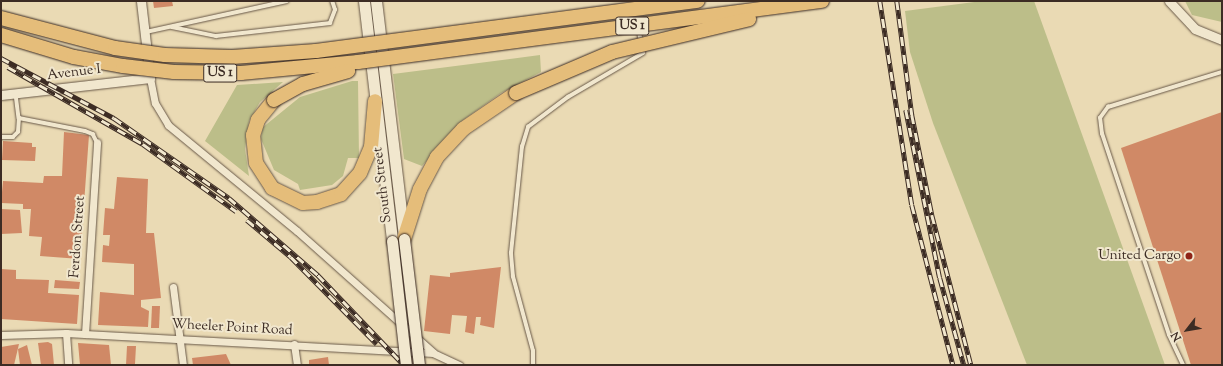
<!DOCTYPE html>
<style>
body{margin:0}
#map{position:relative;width:1223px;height:366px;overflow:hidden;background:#eadab4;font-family:"Sorts Mill Goudy",serif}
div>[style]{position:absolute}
.green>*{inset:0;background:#bcbe89}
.building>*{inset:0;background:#d08966}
.roads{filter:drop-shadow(0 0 1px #685848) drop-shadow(0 0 1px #685848)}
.service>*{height:3.5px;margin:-1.75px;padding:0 1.75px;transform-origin:1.75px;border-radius:1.75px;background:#f1e7ce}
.minor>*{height:7px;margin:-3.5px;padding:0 3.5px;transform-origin:3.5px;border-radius:3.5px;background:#f1e7ce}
.tertiary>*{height:9px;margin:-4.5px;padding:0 4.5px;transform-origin:4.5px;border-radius:4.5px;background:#f1e7ce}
.secondary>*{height:11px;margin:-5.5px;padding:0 5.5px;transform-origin:5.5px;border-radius:5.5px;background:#f1e7ce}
.motorway>*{height:14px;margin:-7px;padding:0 7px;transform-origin:7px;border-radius:7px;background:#e5bd7a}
.rail>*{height:4.5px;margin-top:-2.25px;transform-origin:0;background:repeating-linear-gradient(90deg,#f1e7ce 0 9px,#3c2c24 0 18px);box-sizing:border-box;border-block:1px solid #3c2c24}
.bridges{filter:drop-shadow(0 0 1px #3c2c24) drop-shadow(0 0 1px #3c2c24)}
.secondary-bridge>*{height:11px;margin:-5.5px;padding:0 5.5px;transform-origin:5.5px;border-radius:5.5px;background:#f1e7ce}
.motorway-bridge>*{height:14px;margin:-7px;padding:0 7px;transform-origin:7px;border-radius:7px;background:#e5bd7a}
.dots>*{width:11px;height:11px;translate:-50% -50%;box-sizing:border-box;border:2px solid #f1e7ce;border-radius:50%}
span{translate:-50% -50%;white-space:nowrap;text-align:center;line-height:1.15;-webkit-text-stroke:4px #f1e7ce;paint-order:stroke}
.shield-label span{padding:1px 3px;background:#f1e7ce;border:1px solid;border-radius:3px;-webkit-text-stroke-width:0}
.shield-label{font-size:13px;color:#3c2c24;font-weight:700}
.street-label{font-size:14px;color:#3c2c24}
.poi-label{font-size:14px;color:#3c2c24}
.right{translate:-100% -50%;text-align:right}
.frame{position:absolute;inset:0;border:2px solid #3c2c24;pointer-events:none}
.north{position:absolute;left:1167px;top:310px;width:40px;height:40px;-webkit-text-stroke:3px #f1e7ce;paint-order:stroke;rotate:239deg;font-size:11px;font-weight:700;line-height:16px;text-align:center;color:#3c2c24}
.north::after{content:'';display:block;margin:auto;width:14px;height:18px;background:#3c2c24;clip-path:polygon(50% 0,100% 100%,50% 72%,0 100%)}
</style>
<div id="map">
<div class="green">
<i style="clip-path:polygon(982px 1px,1034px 1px,1165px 365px,1027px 365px,933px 123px,910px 52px,905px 11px)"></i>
<i style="clip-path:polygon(1185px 1px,1222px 1px,1222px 22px,1192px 15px)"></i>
<i style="clip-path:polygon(540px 55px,541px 72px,501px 93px,463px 120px,422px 166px,404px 159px,393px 74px)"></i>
<i style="clip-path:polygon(352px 81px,358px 81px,359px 158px,348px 158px,343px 176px,332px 185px,300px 190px,298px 184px,274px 170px,261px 139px,262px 128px,300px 97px)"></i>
<i style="clip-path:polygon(283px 82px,260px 102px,249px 121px,245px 149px,249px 176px,205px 141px,237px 85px)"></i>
</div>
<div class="building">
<i style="clip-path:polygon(153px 1px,172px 1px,173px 6px,154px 8px)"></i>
<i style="clip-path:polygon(1222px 112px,1222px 365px,1191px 365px,1121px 148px)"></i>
<i style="clip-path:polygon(64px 132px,89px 135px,80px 259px,40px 256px,42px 237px,29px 236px,31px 209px,23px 209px,23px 204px,1px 203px,3px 181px,43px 183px,44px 176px,62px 176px)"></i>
<i style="clip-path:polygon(3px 141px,32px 143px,32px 147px,36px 147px,35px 161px,2px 160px)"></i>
<i style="clip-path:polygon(117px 177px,148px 179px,146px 233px,154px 233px,161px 298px,141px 300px,141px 307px,149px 311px,148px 327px,98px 325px,100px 292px,134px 295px,134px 264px,102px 262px,103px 245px,109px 246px,110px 235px,103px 235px,105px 208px,114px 209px)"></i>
<i style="clip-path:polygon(1px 209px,20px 210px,22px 233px,1px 234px)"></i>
<i style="clip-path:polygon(501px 267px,494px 328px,480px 325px,481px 317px,476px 317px,474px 334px,465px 332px,467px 316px,452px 315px,450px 334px,424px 331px,430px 275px,450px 277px,450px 273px)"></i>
<i style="clip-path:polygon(1px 269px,16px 270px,16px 279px,49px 280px,48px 293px,79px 295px,77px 324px,1px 319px)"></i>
<i style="clip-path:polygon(55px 280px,80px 282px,79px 289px,54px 288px)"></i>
<i style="clip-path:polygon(152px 306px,160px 306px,159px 328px,151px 328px)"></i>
<i style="clip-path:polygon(48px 342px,52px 344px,54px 365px,41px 365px,38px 343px)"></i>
<i style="clip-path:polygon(78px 343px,109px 345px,111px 365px,80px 365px)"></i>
<i style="clip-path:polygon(19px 344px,14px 365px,1px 364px,1px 347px)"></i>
<i style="clip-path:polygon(27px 345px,32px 365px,20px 365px,18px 349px)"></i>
<i style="clip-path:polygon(127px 346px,136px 346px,135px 364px,138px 365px,126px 365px)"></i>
<i style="clip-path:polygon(226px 354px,231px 365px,193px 365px,192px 358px)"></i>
<i style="clip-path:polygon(328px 357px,329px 365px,309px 365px,309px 360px)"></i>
</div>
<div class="roads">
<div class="service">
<i style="left:172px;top:27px;width:45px;rotate:11.6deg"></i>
<i style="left:216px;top:36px;width:115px;rotate:-6.5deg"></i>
<i style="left:330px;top:23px;width:14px;rotate:-69deg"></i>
<i style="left:335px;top:10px;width:9px;rotate:-108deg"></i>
<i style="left:639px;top:28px;width:13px;rotate:81deg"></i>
<i style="left:146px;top:32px;width:144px;rotate:-12.4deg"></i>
<i style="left:16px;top:94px;width:24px;rotate:83deg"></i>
<i style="left:1px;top:137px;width:12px"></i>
<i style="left:13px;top:137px;width:7px;rotate:-45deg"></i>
<i style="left:18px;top:132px;width:14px;rotate:-86deg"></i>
<i style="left:19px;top:118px;width:67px;rotate:11.1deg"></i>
<i style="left:85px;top:131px;width:9px;rotate:21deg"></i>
<i style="left:93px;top:134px;width:9px;rotate:63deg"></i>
<i style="left:533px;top:365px;width:14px;rotate:-90deg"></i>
<i style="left:533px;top:351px;width:77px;rotate:-105.1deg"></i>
<i style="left:513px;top:277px;width:24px;rotate:-95deg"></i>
<i style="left:511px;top:253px;width:107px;rotate:-84.1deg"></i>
<i style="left:522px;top:147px;width:21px;rotate:-73deg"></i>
<i style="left:528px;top:127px;width:50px;rotate:-36.9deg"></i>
<i style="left:568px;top:97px;width:87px;rotate:-30.4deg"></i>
<i style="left:643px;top:53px;width:6px;rotate:-99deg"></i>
<i style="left:1183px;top:365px;width:33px;rotate:-115deg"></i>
<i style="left:1169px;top:335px;width:212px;rotate:-108.4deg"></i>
<i style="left:1102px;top:134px;width:16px;rotate:-97deg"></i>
<i style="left:1100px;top:118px;width:14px;rotate:-54deg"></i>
<i style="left:1108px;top:107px;width:119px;rotate:-17.1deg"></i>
</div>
<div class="minor">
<i style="left:150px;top:78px;width:25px;rotate:79deg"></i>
<i style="left:155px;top:103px;width:26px;rotate:59deg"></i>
<i style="left:168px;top:125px;width:167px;rotate:39.4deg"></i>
<i style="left:297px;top:231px;width:182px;rotate:41.7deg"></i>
<i style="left:173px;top:287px;width:79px;rotate:82.7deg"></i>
<i style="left:66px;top:333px;width:32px;rotate:86deg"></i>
<i style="left:85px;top:334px;width:192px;rotate:-86.4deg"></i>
<i style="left:1px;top:335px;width:65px;rotate:-1.8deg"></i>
<i style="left:66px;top:333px;width:368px;rotate:3.1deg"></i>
<i style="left:433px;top:353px;width:29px;rotate:25deg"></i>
<i style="left:294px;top:344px;width:21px;rotate:82deg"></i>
</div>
<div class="tertiary">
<i style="left:1169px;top:1px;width:38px;rotate:47deg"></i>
<i style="left:1195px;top:29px;width:29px;rotate:22deg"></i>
<i style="left:1px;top:95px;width:150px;rotate:-6.5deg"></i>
<i style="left:150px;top:78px;width:78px;rotate:-96.7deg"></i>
</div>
<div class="secondary">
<i style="left:364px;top:1px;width:242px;rotate:83.3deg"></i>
<i style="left:376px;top:1px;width:237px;rotate:83.2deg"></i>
</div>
<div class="motorway">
<i style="left:274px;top:100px;width:26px;rotate:129deg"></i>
<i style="left:258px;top:120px;width:16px;rotate:108deg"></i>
<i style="left:253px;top:135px;width:28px;rotate:84deg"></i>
<i style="left:256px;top:163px;width:30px;rotate:57deg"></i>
<i style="left:272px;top:188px;width:34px;rotate:26deg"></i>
<i style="left:303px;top:203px;width:14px;rotate:-4deg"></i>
<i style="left:317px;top:202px;width:25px;rotate:-18deg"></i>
<i style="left:341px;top:194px;width:28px;rotate:-48deg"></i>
<i style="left:360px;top:173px;width:28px;rotate:-67deg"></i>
<i style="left:371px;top:147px;width:46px;rotate:-85deg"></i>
<i style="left:404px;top:239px;width:52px;rotate:-72.3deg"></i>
<i style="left:420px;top:189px;width:36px;rotate:-62deg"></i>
<i style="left:437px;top:157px;width:38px;rotate:-47deg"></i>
<i style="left:463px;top:129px;width:64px;rotate:-34.2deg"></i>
</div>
</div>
<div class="rail">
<i style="left:880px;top:1px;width:206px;rotate:81.1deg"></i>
<i style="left:912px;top:205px;width:165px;rotate:75.6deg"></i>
<i style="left:897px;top:1px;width:115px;rotate:82.5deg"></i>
<i style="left:912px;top:115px;width:102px;rotate:78.7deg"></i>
<i style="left:932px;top:215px;width:155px;rotate:75.4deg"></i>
<i style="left:1px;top:58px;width:128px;rotate:28deg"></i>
<i style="left:114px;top:118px;width:140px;rotate:34.8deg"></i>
<i style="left:229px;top:198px;width:118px;rotate:40.9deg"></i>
<i style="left:318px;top:275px;width:124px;rotate:46.3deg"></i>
<i style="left:8px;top:67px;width:155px;rotate:29.7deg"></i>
<i style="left:143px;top:144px;width:115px;rotate:35.8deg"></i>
<i style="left:906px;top:110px;width:171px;rotate:78.6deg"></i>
<i style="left:940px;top:278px;width:90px;rotate:74.6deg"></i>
<i style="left:247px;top:220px;width:57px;rotate:40.1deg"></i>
<i style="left:291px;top:257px;width:122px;rotate:45.3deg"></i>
</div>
<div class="bridges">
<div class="secondary-bridge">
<i style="left:404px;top:239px;width:127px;rotate:83.2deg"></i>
<i style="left:392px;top:241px;width:125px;rotate:83.6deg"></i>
</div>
<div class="motorway-bridge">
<i style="left:1px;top:18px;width:118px;rotate:14.7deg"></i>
<i style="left:115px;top:48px;width:50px;rotate:8deg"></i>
<i style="left:165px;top:55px;width:67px;rotate:1.7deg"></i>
<i style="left:232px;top:57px;width:84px;rotate:-4.1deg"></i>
<i style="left:316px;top:51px;width:385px;rotate:-7.5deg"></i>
<i style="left:1px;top:35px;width:76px;rotate:16.8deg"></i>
<i style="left:74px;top:57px;width:50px;rotate:10.4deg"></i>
<i style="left:123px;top:66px;width:51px;rotate:6.7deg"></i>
<i style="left:174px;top:72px;width:67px;rotate:0.9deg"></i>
<i style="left:241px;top:73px;width:118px;rotate:-5.4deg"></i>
<i style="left:358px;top:62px;width:468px;rotate:-7.5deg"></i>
<i style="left:516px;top:93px;width:104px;rotate:-23.1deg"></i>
<i style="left:612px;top:52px;width:141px;rotate:-13.5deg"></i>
<i style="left:274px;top:100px;width:33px;rotate:-29deg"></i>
<i style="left:303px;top:84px;width:47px;rotate:-16.1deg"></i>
</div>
</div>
<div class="dots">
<i style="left:1189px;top:256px;background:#8f2418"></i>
</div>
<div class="shield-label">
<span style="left:632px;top:26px">US 1</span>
<span style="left:220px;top:73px">US 1</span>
</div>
<div class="street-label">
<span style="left:74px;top:73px;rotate:-7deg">Avenue I</span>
<span style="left:383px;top:185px;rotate:-97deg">South Street</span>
<span style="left:78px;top:237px;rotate:-86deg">Ferdon Street</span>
<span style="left:232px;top:328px;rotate:3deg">Wheeler Point Road</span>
</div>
<div class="poi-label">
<span class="right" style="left:1181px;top:256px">United Cargo</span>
</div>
<div class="frame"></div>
<div class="north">N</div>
</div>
